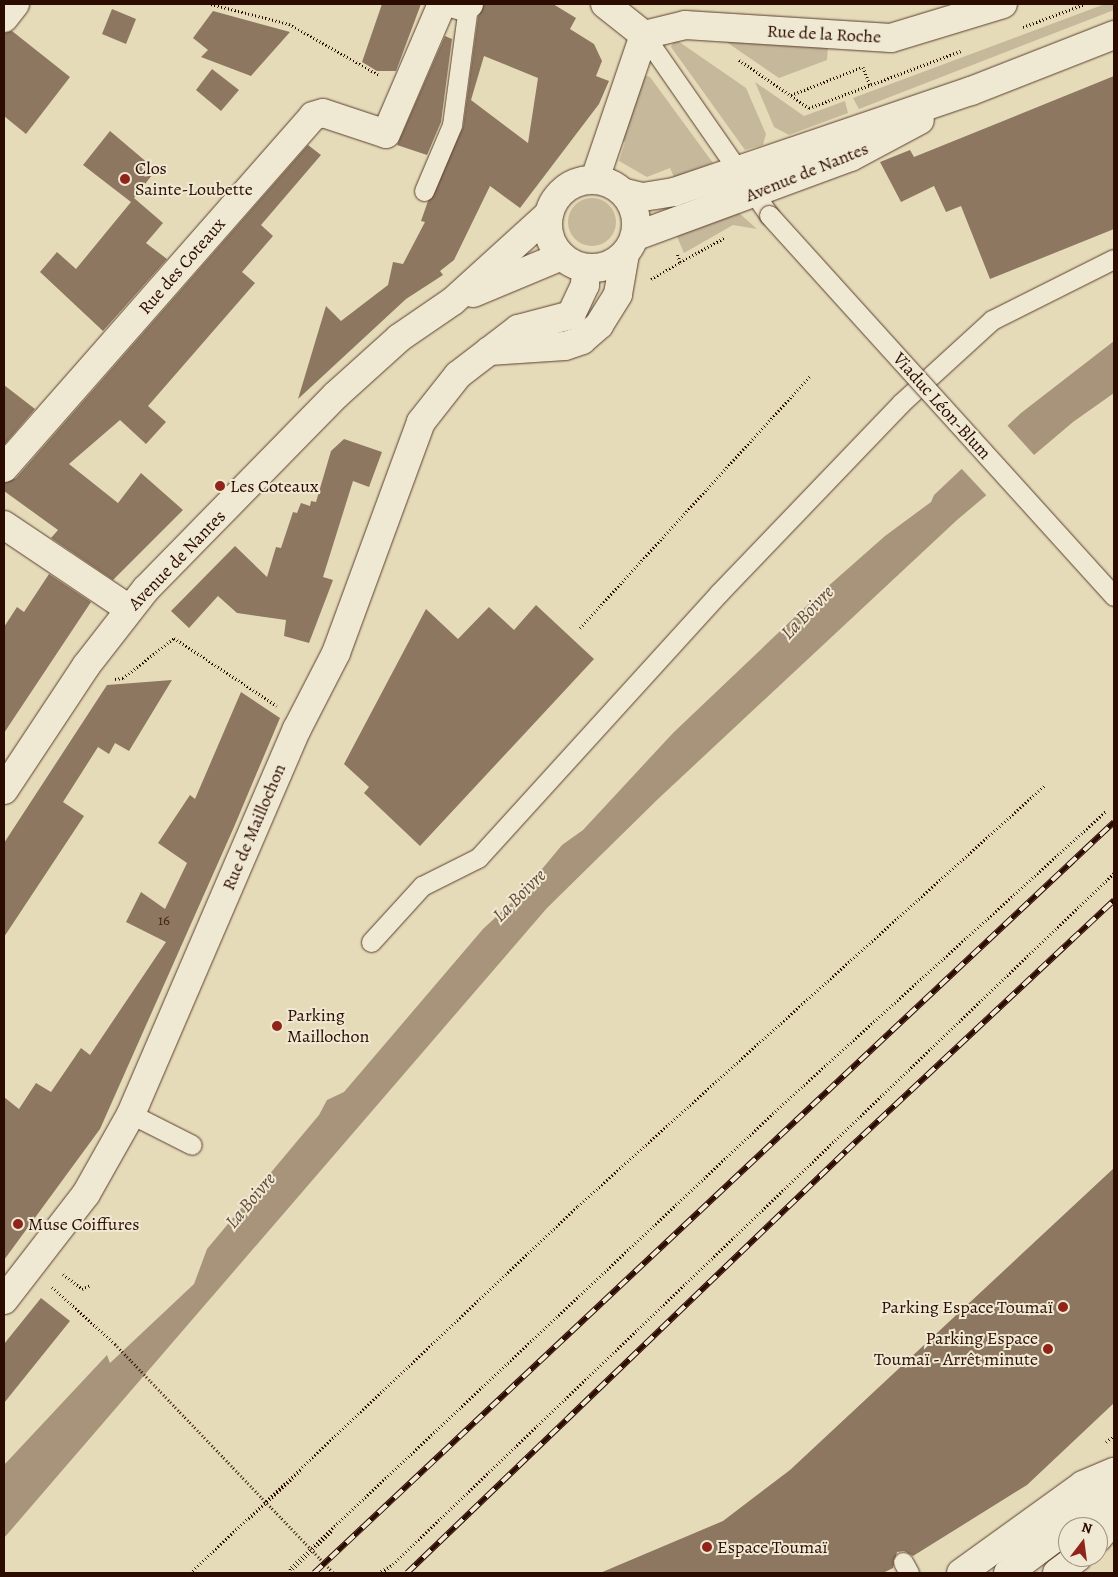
<!DOCTYPE html>
<meta charset="utf-8">
<style>
body{margin:0}
#map{position:relative;width:1118px;height:1577px;overflow:hidden;background:#e6dbb9;font-family:Alegreya,serif}
div>[style]{position:absolute}
.green>*{inset:0;background:#c6b89a}
.round{border-radius:50%}
.water>*{inset:0;background:#a7947a}
.pier>*{inset:0;background:#e6dbb9}
.building>*{inset:0;background:#8d7760}
.path>*{height:3px;margin-top:-1.5px;transform-origin:0;background:repeating-linear-gradient(90deg,#2c0b00 0 1px,transparent 0 3.5px)}
.roads{filter:drop-shadow(0 0 1px #5a3f2e) drop-shadow(0 0 1px #5a3f2e)}
.service>*{height:19px;margin:-9.5px;padding:0 9.5px;transform-origin:9.5px;border-radius:9.5px;background:#efe8d2}
.minor>*{height:28px;margin:-14px;padding:0 14px;transform-origin:14px;border-radius:14px;background:#efe8d2}
.tertiary>*{height:28px;margin:-14px;padding:0 14px;transform-origin:14px;border-radius:14px;background:#efe8d2}
.secondary>*{height:28px;margin:-14px;padding:0 14px;transform-origin:14px;border-radius:14px;background:#efe8d2}
.secondary>.ring{margin:-14px;padding:0;box-sizing:content-box;background:none;border:28px solid #efe8d2;border-radius:50%}
.rail>*{height:5.5px;margin-top:-2.75px;transform-origin:0;background:repeating-linear-gradient(90deg,#efe8d2 0 11px,#2c0b00 0 22px);box-sizing:border-box;border-block:1px solid #2c0b00}
.path-bridge>*{height:3px;margin-top:-1.5px;transform-origin:0;background:repeating-linear-gradient(90deg,#2c0b00 0 1px,transparent 0 3.5px)}
.bridges{filter:drop-shadow(0 0 1px #5a3f2e) drop-shadow(0 0 1px #5a3f2e)}
.service-bridge>*{height:19px;margin:-9.5px;padding:0 9.5px;transform-origin:9.5px;border-radius:9.5px;background:#efe8d2}
.dots>*{width:14px;height:14px;translate:-50% -50%;box-sizing:border-box;border:2px solid #efe8d2;border-radius:50%}
span{translate:-50% -50%;white-space:nowrap;text-align:center;line-height:1.15;-webkit-text-stroke:4px #efe8d2;paint-order:stroke}
.number-label{font-size:15px;color:#442618}
.number-label span{-webkit-text-stroke-width:0}
.street-label{font-size:18px;color:#2c0b00}
.poi-label{font-size:18px;color:#2c0b00}
.left{translate:0 -50%;text-align:left}
.right{translate:-100% -50%;text-align:right}
.water-label{font-size:19px;color:#634937;font-style:italic}
.frame{position:absolute;inset:0;border:5px solid #2c0b00;pointer-events:none}
.north{position:absolute;left:1058px;top:1517px;width:50px;height:50px;box-sizing:border-box;background:#efe8d2;border:1px solid #a1907e;border-radius:50%;rotate:15deg;font-size:14px;font-weight:700;line-height:20px;text-align:center;color:#2c0b00}
.north::after{content:'';display:block;margin:auto;width:18px;height:22px;background:#8f2418;clip-path:polygon(50% 0,100% 100%,50% 72%,0 100%)}
</style>
<div id="map">
<div class="green">
<i style="clip-path:polygon(1105px 4px,1114px 4px,1114px 10px,859px 109px,853px 98px)"></i>
<i style="clip-path:polygon(716px 35px,828px 45px,827px 60px,779px 78px)"></i>
<i style="clip-path:polygon(675px 39px,746px 88px,766px 134px,763px 145px,745px 150px,671px 47px)"></i>
<i style="clip-path:polygon(643px 75px,650px 77px,713px 163px,674px 177px,670px 168px,647px 177px,619px 161px,625px 142px,618px 139px)"></i>
<i style="clip-path:polygon(755px 82px,804px 116px,845px 101px,848px 113px,789px 135px,774px 127px)"></i>
<i class="round" style="left:568px;top:198px;width:48px;height:48px"></i>
<i style="clip-path:polygon(739px 213px,757px 229px,733px 225px,684px 253px,675px 232px)"></i>
</div>
<div class="water">
<i style="clip-path:polygon(1114px 341px,1114px 393px,1073px 422px,957px 520px,658px 799px,547px 908px,4px 1538px,4px 1465px,107px 1355px,110px 1363px,194px 1284px,207px 1249px,319px 1115px,327px 1100px,344px 1092px,483px 929px,522px 893px,562px 845px,583px 830px,673px 733px,817px 596px,885px 536px,931px 502px,934px 495px,1021px 413px)"></i>
</div>
<div class="pier">
<i style="clip-path:polygon(1006px 424px,1035px 456px,988px 497px,960px 467px)"></i>
</div>
<div class="building">
<i style="clip-path:polygon(382px 4px,421px 4px,396px 71px,377px 71px,362px 62px)"></i>
<i style="clip-path:polygon(evenodd,484px 4px,553px 4px,576px 18px,570px 29px,594px 44px,602px 61px,596px 76px,609px 81px,599px 104px,520px 208px,490px 186px,454px 260px,440px 271px,443px 275px,406px 299px,298px 399px,326px 306px,341px 321px,388px 285px,393px 262px,403px 264px,425px 222px,421px 221px,428px 201px,463px 127px,478px 17px,484px 4px,484px 56px,538px 78px,528px 143px,471px 100px,484px 56px)"></i>
<i style="clip-path:polygon(112px 9px,136px 19px,126px 44px,102px 34px)"></i>
<i style="clip-path:polygon(213px 11px,290px 32px,251px 76px,201px 57px,208px 50px,193px 38px)"></i>
<i style="clip-path:polygon(12px 31px,70px 77px,26px 134px,4px 116px,4px 33px)"></i>
<i style="clip-path:polygon(445px 36px,452px 39px,441px 122px,427px 155px,397px 145px)"></i>
<i style="clip-path:polygon(212px 69px,239px 90px,221px 111px,196px 90px)"></i>
<i style="clip-path:polygon(1114px 76px,1114px 229px,990px 279px,961px 206px,946px 212px,934px 186px,901px 202px,880px 162px,910px 150px,914px 157px)"></i>
<i style="clip-path:polygon(110px 131px,156px 170px,134px 198px,163px 223px,146px 243px,167px 259px,103px 331px,40px 272px,57px 252px,76px 269px,131px 202px,83px 165px)"></i>
<i style="clip-path:polygon(308px 145px,321px 155px,261px 225px,273px 236px,242px 272px,255px 283px,148px 406px,166px 422px,146px 444px,120px 420px,69px 464px,118px 503px,141px 473px,183px 510px,113px 580px,51px 538px,58px 530px,4px 491px,4px 483px,16px 478px)"></i>
<i style="clip-path:polygon(4px 385px,35px 409px,4px 445px)"></i>
<i style="clip-path:polygon(344px 439px,382px 452px,369px 487px,353px 481px,323px 577px,333px 580px,309px 643px,284px 636px,286px 620px,237px 613px,218px 596px,189px 628px,171px 611px,235px 546px,267px 577px,276px 547px,281px 548px,293px 512px,297px 513px,301px 503px,310px 506px,311px 501px,316px 502px,331px 451px)"></i>
<i style="clip-path:polygon(49px 574px,91px 602px,4px 733px,4px 627px,17px 607px,24px 612px)"></i>
<i style="clip-path:polygon(536px 605px,594px 659px,420px 846px,364px 793px,369px 787px,344px 764px,426px 609px,458px 639px,489px 607px,514px 630px)"></i>
<i style="clip-path:polygon(172px 680px,129px 751px,115px 743px,109px 754px,98px 747px,63px 802px,84px 816px,4px 937px,4px 843px,107px 685px)"></i>
<i style="clip-path:polygon(241px 692px,280px 718px,234px 827px,100px 1129px,4px 1260px,4px 1097px,19px 1109px,36px 1083px,51px 1092px,81px 1048px,90px 1055px,166px 942px,126px 922px,141px 892px,165px 909px,187px 863px,158px 843px,190px 795px,195px 799px)"></i>
<i style="clip-path:polygon(1114px 1168px,1114px 1403px,1027px 1485px,913px 1556px,904px 1551px,897px 1552px,893px 1568px,883px 1573px,600px 1573px,723px 1521px,790px 1470px)"></i>
<i style="clip-path:polygon(41px 1298px,70px 1321px,4px 1403px,4px 1344px)"></i>
</div>
<div class="path">
<i style="left:211px;top:4px;width:81px;rotate:14.4deg"></i>
<i style="left:289px;top:24px;width:103px;rotate:29.5deg"></i>
<i style="left:1023px;top:27px;width:66px;rotate:-20.4deg"></i>
<i style="left:739px;top:60px;width:85px;rotate:34.4deg"></i>
<i style="left:809px;top:108px;width:162px;rotate:-20.6deg"></i>
<i style="left:863px;top:67px;width:19px;rotate:69deg"></i>
<i style="left:791px;top:95px;width:76px;rotate:-21.5deg"></i>
<i style="left:680px;top:262px;width:52px;rotate:-28.5deg"></i>
<i style="left:651px;top:279px;width:34px;rotate:-30deg"></i>
<i style="left:680px;top:262px;width:10px;rotate:-107deg"></i>
<i style="left:580px;top:628px;width:343px;rotate:-47.6deg"></i>
<i style="left:115px;top:679px;width:8px;rotate:-7deg"></i>
<i style="left:123px;top:678px;width:65px;rotate:-38.1deg"></i>
<i style="left:174px;top:638px;width:123px;rotate:33.4deg"></i>
<i style="left:63px;top:1274px;width:24px;rotate:38deg"></i>
<i style="left:82px;top:1289px;width:10px;rotate:-24deg"></i>
<i style="left:52px;top:1287px;width:85px;rotate:42.1deg"></i>
<i style="left:1106px;top:1442px;width:10px;rotate:-37deg"></i>
<i style="left:249px;top:1519px;width:71px;rotate:-43.3deg"></i>
<i style="left:293px;top:1569px;width:54px;rotate:-44.3deg"></i>
<i style="left:190px;top:1573px;width:534px;rotate:-43.41deg"></i>
<i style="left:578px;top:1206px;width:629px;rotate:-42.03deg"></i>
<i style="left:289px;top:1573px;width:6px;rotate:-72deg"></i>
<i style="left:291px;top:1567px;width:676px;rotate:-43.26deg"></i>
<i style="left:783px;top:1104px;width:436px;rotate:-42.2deg"></i>
<i style="left:378px;top:1573px;width:17px;rotate:-31deg"></i>
<i style="left:393px;top:1564px;width:999px;rotate:-43.78deg"></i>
<i style="left:382px;top:1573px;width:14px;rotate:-39deg"></i>
</div>
<div class="roads">
<div class="service">
<i style="left:644px;top:35px;width:219px;rotate:55.2deg"></i>
<i style="left:424px;top:191px;width:72px;rotate:-67deg"></i>
<i style="left:452px;top:125px;width:120px;rotate:-82.3deg"></i>
<i style="left:371px;top:942px;width:76px;rotate:-47.7deg"></i>
<i style="left:422px;top:886px;width:63px;rotate:-26.6deg"></i>
<i style="left:478px;top:858px;width:358px;rotate:-47.7deg"></i>
<i style="left:719px;top:593px;width:263px;rotate:-46.2deg"></i>
<i style="left:901px;top:403px;width:123px;rotate:-42.4deg"></i>
<i style="left:992px;top:320px;width:136px;rotate:-26.6deg"></i>
<i style="left:131px;top:1114px;width:68px;rotate:26.9deg"></i>
<i style="left:903px;top:1562px;width:13px;rotate:61deg"></i>
</div>
<div class="minor">
<i style="left:455px;top:4px;width:10px;rotate:17deg"></i>
<i style="left:465px;top:7px;width:5px;rotate:-37deg"></i>
<i style="left:605px;top:4px;width:50px;rotate:38.5deg"></i>
<i style="left:4px;top:18px;width:18px;rotate:-52deg"></i>
<i style="left:644px;top:35px;width:42px;rotate:-13.7deg"></i>
<i style="left:685px;top:25px;width:206px;rotate:3.6deg"></i>
<i style="left:891px;top:38px;width:117px;rotate:-16.9deg"></i>
<i style="left:595px;top:179px;width:152px;rotate:-71.2deg"></i>
<i style="left:4px;top:468px;width:468px;rotate:-48.7deg"></i>
<i style="left:313px;top:116px;width:10px;rotate:-17deg"></i>
<i style="left:323px;top:113px;width:66px;rotate:18.4deg"></i>
<i style="left:386px;top:134px;width:142px;rotate:-66.7deg"></i>
<i style="left:4px;top:525px;width:151px;rotate:33.9deg"></i>
</div>
<div class="tertiary">
<i style="left:489px;top:351px;width:76px;rotate:-3.8deg"></i>
<i style="left:565px;top:346px;width:18px;rotate:-19deg"></i>
<i style="left:582px;top:340px;width:23px;rotate:-41deg"></i>
<i style="left:599px;top:325px;width:36px;rotate:-58deg"></i>
<i style="left:618px;top:294px;width:41px;rotate:-80.1deg"></i>
<i style="left:4px;top:1300px;width:134px;rotate:-52.3deg"></i>
<i style="left:86px;top:1194px;width:92px;rotate:-60.6deg"></i>
<i style="left:131px;top:1114px;width:419px;rotate:-66.7deg"></i>
<i style="left:297px;top:729px;width:85px;rotate:-62.8deg"></i>
<i style="left:336px;top:653px;width:246px;rotate:-69.8deg"></i>
<i style="left:421px;top:422px;width:60px;rotate:-51.8deg"></i>
<i style="left:458px;top:375px;width:76px;rotate:-37.5deg"></i>
<i style="left:518px;top:329px;width:55px;rotate:-14.8deg"></i>
<i style="left:571px;top:315px;width:33px;rotate:-65deg"></i>
<i style="left:585px;top:285px;width:17px;rotate:-87deg"></i>
<i style="left:1098px;top:1538px;width:25px;rotate:-50deg"></i>
<i style="left:961px;top:1573px;width:150px;rotate:-35.8deg"></i>
<i style="left:1083px;top:1485px;width:34px;rotate:-23deg"></i>
<i style="left:1057px;top:1573px;width:26px;rotate:-37deg"></i>
</div>
<div class="secondary">
<i class="ring" style="left:548px;top:180px;width:60px;height:60px"></i>
<i style="left:625px;top:193px;width:18px;rotate:13deg"></i>
<i style="left:643px;top:197px;width:31px;rotate:-9deg"></i>
<i style="left:674px;top:192px;width:314px;rotate:-18.8deg"></i>
<i style="left:971px;top:91px;width:154px;rotate:-21.4deg"></i>
<i style="left:636px;top:236px;width:229px;rotate:-20.2deg"></i>
<i style="left:851px;top:157px;width:78px;rotate:-28.2deg"></i>
<i style="left:473px;top:293px;width:96px;rotate:-22.6deg"></i>
<i style="left:4px;top:790px;width:149px;rotate:-56.5deg"></i>
<i style="left:86px;top:666px;width:98px;rotate:-52.1deg"></i>
<i style="left:146px;top:589px;width:272px;rotate:-45.6deg"></i>
<i style="left:336px;top:395px;width:85px;rotate:-42.1deg"></i>
<i style="left:399px;top:338px;width:65px;rotate:-34.4deg"></i>
<i style="left:453px;top:301px;width:130px;rotate:-42.2deg"></i>
<i style="left:1069px;top:1527px;width:56px;rotate:-37.1deg"></i>
<i style="left:1008px;top:1573px;width:75px;rotate:-36.9deg"></i>
</div>
</div>
<div class="rail">
<i style="left:314px;top:1573px;width:1097px;rotate:-43.19deg"></i>
<i style="left:407px;top:1573px;width:609px;rotate:-43.87deg"></i>
<i style="left:846px;top:1151px;width:367px;rotate:-43.1deg"></i>
</div>
<div class="path-bridge">
<i style="left:115px;top:1344px;width:317px;rotate:46.3deg"></i>
</div>
<div class="bridges">
<div class="service-bridge">
<i style="left:769px;top:215px;width:514px;rotate:47.84deg"></i>
</div>
</div>
<div class="dots">
<i style="left:125px;top:179px;background:#8f2418"></i>
<i style="left:220px;top:486px;background:#8f2418"></i>
<i style="left:277px;top:1026px;background:#8f2418"></i>
<i style="left:18px;top:1224px;background:#8f2418"></i>
<i style="left:1063px;top:1307px;background:#8f2418"></i>
<i style="left:1048px;top:1349px;background:#8f2418"></i>
<i style="left:707px;top:1547px;background:#8f2418"></i>
</div>
<div class="number-label">
<span style="left:164px;top:921px">16</span>
</div>
<div class="street-label">
<span style="left:824px;top:34px;rotate:3deg">Rue de la Roche</span>
<span style="left:807px;top:172px;rotate:-22deg">Avenue de Nantes</span>
<span style="left:182px;top:266px;rotate:-49deg">Rue des Coteaux</span>
<span style="left:942px;top:406px;rotate:48deg">Viaduc Léon-Blum</span>
<span style="left:177px;top:560px;rotate:-46deg">Avenue de Nantes</span>
<span style="left:254px;top:827px;rotate:-67deg">Rue de Maillochon</span>
</div>
<div class="poi-label">
<span class="left" style="left:135px;top:179px">Clos<br>Sainte-Loubette</span>
<span class="left" style="left:230px;top:486px">Les Coteaux</span>
<span class="left" style="left:287px;top:1026px">Parking<br>Maillochon</span>
<span class="left" style="left:28px;top:1224px">Muse Coiffures</span>
<span class="right" style="left:1053px;top:1307px">Parking Espace Toumaï</span>
<span class="right" style="left:1038px;top:1349px">Parking Espace<br>Toumaï - Arrêt minute</span>
<span class="left" style="left:717px;top:1547px">Espace Toumaï</span>
</div>
<div class="water-label">
<span style="left:808px;top:613px;rotate:-46deg">La Boivre</span>
<span style="left:520px;top:896px;rotate:-45deg">La Boivre</span>
<span style="left:251px;top:1201px;rotate:-50deg">La Boivre</span>
</div>
<div class="frame"></div>
<div class="north">N</div>
</div>
